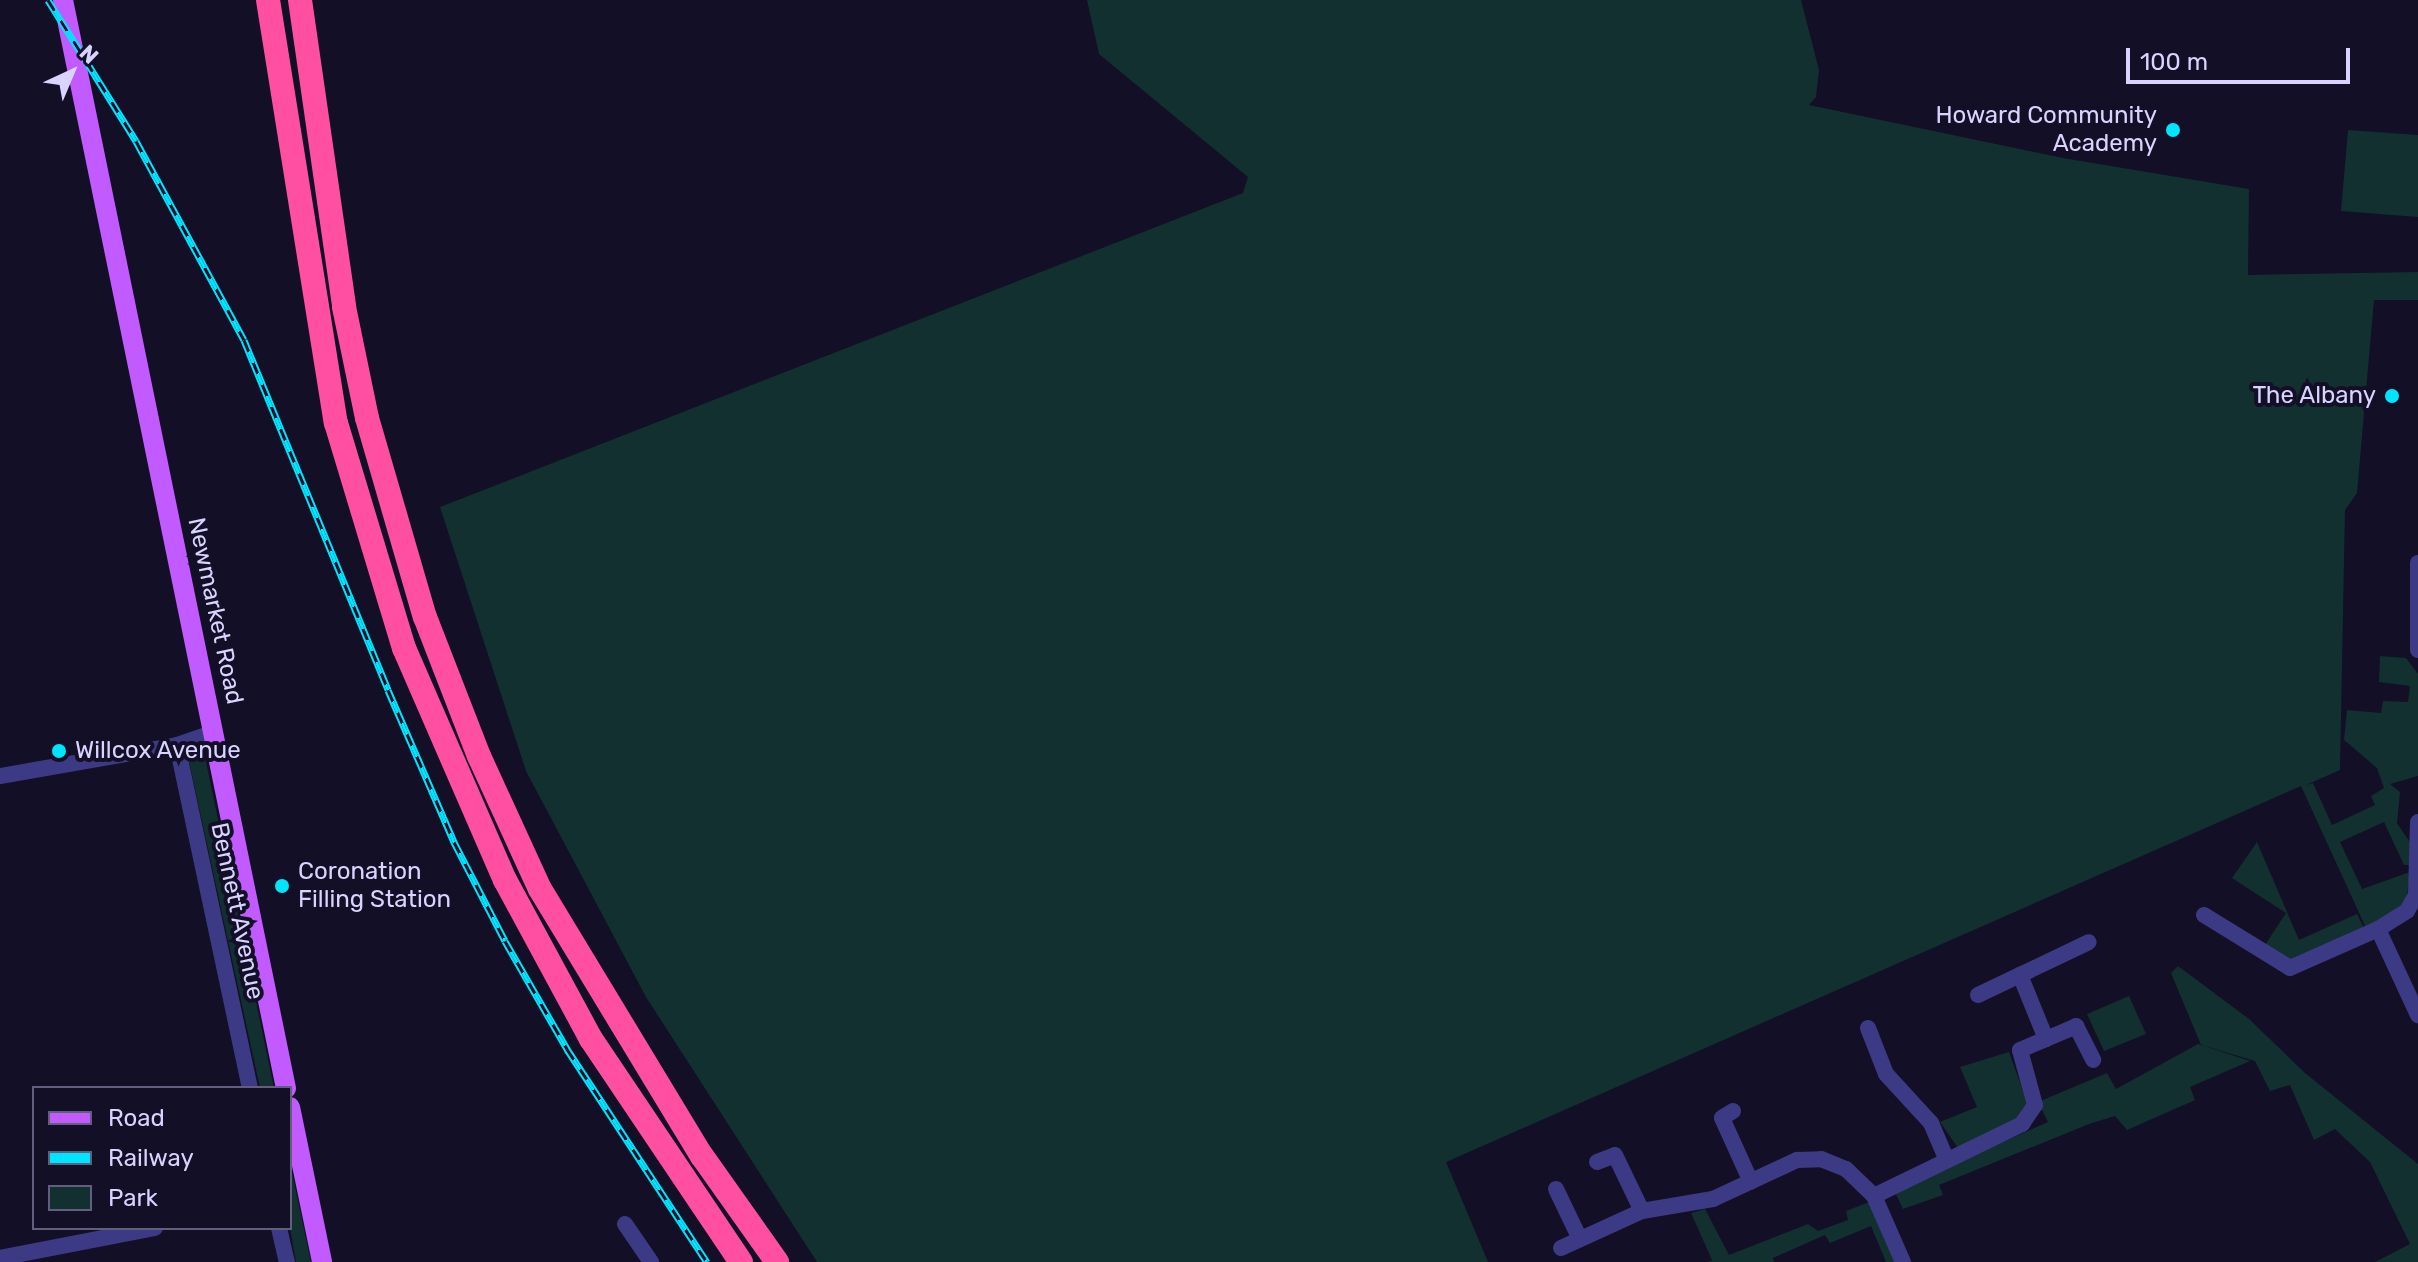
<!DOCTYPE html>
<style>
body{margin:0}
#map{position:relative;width:2418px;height:1262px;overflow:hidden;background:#130f26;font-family:Rubik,sans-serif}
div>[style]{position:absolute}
.green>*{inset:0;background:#12302f}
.minor>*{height:16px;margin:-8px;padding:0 8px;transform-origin:8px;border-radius:8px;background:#3d3a85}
.major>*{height:20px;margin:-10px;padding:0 10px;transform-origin:10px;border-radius:10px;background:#c25bff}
.highway>*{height:24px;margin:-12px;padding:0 12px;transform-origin:12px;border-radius:12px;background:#ff4fa3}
.rail>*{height:7px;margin-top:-3.5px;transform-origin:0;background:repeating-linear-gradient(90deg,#130f26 0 12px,#00e5ff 0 24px);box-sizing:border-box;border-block:2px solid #00e5ff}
.dots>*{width:22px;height:22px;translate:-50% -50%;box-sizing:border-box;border:4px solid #130f26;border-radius:50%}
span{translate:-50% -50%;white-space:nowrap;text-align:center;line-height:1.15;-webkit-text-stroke:8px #130f26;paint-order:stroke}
.poi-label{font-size:24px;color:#d9d4ff}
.right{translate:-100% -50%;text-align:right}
.left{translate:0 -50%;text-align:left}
.street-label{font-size:24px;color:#d9d4ff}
.legend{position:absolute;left:32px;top:1086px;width:260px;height:144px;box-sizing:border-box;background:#130f26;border:2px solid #625e7d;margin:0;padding:10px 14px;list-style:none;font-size:24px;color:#d9d4ff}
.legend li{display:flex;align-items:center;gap:16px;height:40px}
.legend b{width:40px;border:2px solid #625e7d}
.north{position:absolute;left:32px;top:32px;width:80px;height:80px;-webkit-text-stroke:6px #130f26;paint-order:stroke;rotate:44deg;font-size:22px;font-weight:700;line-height:32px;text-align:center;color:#d9d4ff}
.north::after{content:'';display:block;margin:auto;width:28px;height:36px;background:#d9d4ff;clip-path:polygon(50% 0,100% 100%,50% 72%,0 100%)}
.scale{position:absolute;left:2126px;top:48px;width:224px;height:36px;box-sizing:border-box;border:4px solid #d9d4ff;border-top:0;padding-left:10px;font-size:24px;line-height:28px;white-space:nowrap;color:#d9d4ff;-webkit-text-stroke:6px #130f26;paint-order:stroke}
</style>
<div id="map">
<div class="green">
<i style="clip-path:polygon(1087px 0,1801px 0,1819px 70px,1816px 97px,1809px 105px,2063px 158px,2249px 189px,2248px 275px,2418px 272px,2418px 300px,2374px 300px,2357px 493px,2345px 510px,2340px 770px,2306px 785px,2313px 783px,2332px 825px,2375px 805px,2371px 796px,2384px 788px,2377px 768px,2344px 740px,2347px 710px,2381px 713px,2383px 701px,2408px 702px,2410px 686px,2379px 682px,2380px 656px,2406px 658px,2418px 674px,2418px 776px,2390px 784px,2400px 792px,2397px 823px,2411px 844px,2410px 865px,2404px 865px,2384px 822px,2340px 842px,2362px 889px,2410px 872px,2406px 904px,2366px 928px,2301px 786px,1446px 1162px,1488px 1262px,817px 1262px,646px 997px,526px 771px,440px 507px,1243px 193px,1248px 177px,1099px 54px)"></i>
<i style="clip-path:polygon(2348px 130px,2418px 135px,2418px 217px,2341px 211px)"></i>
<i style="clip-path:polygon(204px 752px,274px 1088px,260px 1088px,187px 752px)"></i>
<i style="clip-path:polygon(2257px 842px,2299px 940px,2357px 914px,2365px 930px,2295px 962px,2263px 948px,2286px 913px,2232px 878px)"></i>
<i style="clip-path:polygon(2178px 966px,2249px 1019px,2305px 1073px,2418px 1164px,2418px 1262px,2375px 1262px,2410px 1244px,2370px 1162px,2335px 1129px,2314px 1140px,2290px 1085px,2270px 1091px,2255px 1061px,2201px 1045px,2171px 973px)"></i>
<i style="clip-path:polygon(2129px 996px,2146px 1034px,2104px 1051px,2087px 1014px)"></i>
<i style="clip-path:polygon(2198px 1044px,2250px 1061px,2190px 1087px,2195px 1100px,2127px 1130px,2115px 1116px,2089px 1124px,1939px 1185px,1943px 1195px,1903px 1209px,1894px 1190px,2048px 1122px,2038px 1102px,2107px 1073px,2116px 1089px)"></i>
<i style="clip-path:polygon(2009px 1052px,2027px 1102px,2016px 1120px,1958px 1148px,1940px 1122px,1977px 1107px,1960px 1067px)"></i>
<i style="clip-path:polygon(290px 1163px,311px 1262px,296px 1262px,290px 1228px)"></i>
<i style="clip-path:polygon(1872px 1201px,1899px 1262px,1886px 1262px,1871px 1226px,1830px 1243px,1825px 1235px,1773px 1258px,1774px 1262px,1708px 1262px,1712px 1260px,1691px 1213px,1705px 1209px,1729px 1255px,1808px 1224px,1818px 1231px,1848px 1220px,1846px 1211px)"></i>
</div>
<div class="minor">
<i style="left:2418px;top:563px;width:87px;rotate:90deg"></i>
<i style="left:177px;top:745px;width:351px;rotate:78deg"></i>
<i style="left:0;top:776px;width:180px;rotate:-9.9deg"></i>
<i style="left:177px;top:745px;width:39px;rotate:-19deg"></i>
<i style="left:2418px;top:822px;width:73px;rotate:91.6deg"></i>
<i style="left:2416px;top:895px;width:18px;rotate:119deg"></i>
<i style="left:2407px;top:911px;width:34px;rotate:148deg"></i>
<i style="left:2378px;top:929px;width:95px;rotate:65.1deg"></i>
<i style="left:2204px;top:915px;width:101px;rotate:31.6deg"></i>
<i style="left:2290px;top:968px;width:96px;rotate:-23.9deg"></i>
<i style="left:1978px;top:995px;width:47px;rotate:-25.5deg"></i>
<i style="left:1868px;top:1028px;width:49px;rotate:68.6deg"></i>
<i style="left:1886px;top:1074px;width:67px;rotate:47.4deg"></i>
<i style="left:1931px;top:1123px;width:38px;rotate:67deg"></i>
<i style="left:2046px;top:1039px;width:33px;rotate:-23deg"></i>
<i style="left:2076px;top:1026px;width:38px;rotate:63deg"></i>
<i style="left:1733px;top:1111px;width:13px;rotate:148deg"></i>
<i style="left:1722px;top:1118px;width:70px;rotate:65.6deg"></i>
<i style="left:1597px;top:1162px;width:19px;rotate:-21deg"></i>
<i style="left:1615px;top:1155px;width:62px;rotate:64.3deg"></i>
<i style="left:1556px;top:1189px;width:55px;rotate:64.4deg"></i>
<i style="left:1874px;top:1196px;width:165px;rotate:-25.9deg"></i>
<i style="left:2022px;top:1124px;width:23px;rotate:-56deg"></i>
<i style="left:2035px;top:1105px;width:57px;rotate:-105.3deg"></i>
<i style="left:2020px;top:1050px;width:28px;rotate:-23deg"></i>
<i style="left:2046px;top:1039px;width:69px;rotate:-112.1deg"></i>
<i style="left:2020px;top:975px;width:76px;rotate:-25.6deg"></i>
<i style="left:625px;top:1224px;width:46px;rotate:55.6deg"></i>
<i style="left:279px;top:1228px;width:35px;rotate:77deg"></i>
<i style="left:1561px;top:1248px;width:89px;rotate:-24.6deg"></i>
<i style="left:1642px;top:1211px;width:72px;rotate:-9.6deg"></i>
<i style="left:1713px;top:1199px;width:93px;rotate:-24.9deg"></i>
<i style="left:1797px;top:1160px;width:24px;rotate:-2deg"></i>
<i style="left:1821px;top:1159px;width:27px;rotate:22deg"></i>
<i style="left:1846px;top:1169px;width:39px;rotate:44deg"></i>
<i style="left:1874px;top:1196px;width:72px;rotate:66.3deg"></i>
<i style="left:0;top:1258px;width:158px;rotate:-11deg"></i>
</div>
<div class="major">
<i style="left:63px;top:0;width:1111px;rotate:78.42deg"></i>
<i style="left:290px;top:1107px;width:158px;rotate:78.3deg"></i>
</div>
<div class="highway">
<i style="left:268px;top:0;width:428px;rotate:80.9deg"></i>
<i style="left:336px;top:423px;width:235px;rotate:73.2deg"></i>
<i style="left:404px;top:648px;width:253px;rotate:66.5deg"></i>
<i style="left:505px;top:880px;width:181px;rotate:61.6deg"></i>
<i style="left:591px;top:1039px;width:269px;rotate:56.1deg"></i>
<i style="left:300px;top:0;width:310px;rotate:81.8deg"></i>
<i style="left:344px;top:307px;width:113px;rotate:78.3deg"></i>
<i style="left:367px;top:418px;width:207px;rotate:73.8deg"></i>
<i style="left:425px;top:617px;width:149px;rotate:68.8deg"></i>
<i style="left:479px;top:756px;width:146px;rotate:65.4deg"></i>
<i style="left:540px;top:889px;width:312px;rotate:58.8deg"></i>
<i style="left:702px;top:1156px;width:130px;rotate:54.7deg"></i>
</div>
<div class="rail">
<i style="left:48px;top:0;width:166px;rotate:58deg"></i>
<i style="left:136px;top:141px;width:226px;rotate:61.5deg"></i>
<i style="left:244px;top:340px;width:378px;rotate:67.6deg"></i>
<i style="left:388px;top:690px;width:166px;rotate:66.5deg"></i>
<i style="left:454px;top:842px;width:111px;rotate:62.7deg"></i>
<i style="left:505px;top:941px;width:125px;rotate:60.1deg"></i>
<i style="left:567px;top:1049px;width:255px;rotate:56.7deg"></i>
</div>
<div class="dots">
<i style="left:2173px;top:130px;background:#00e5ff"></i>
<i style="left:2392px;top:396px;background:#00e5ff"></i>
<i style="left:59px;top:751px;background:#00e5ff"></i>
<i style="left:282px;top:886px;background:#00e5ff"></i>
</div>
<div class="poi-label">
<span class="right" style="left:2157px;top:130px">Howard Community<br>Academy</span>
<span class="right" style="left:2376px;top:396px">The Albany</span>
<span class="left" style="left:75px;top:751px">Willcox Avenue</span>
<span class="left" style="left:298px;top:886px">Coronation<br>Filling Station</span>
</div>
<div class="street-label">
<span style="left:215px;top:611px;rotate:78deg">Newmarket Road</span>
<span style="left:237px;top:911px;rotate:78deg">Bennett Avenue</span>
</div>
<ul class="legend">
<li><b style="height:10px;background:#c25bff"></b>Road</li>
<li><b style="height:10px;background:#00e5ff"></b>Railway</li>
<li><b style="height:22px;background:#12302f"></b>Park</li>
</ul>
<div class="north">N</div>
<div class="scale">100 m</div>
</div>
